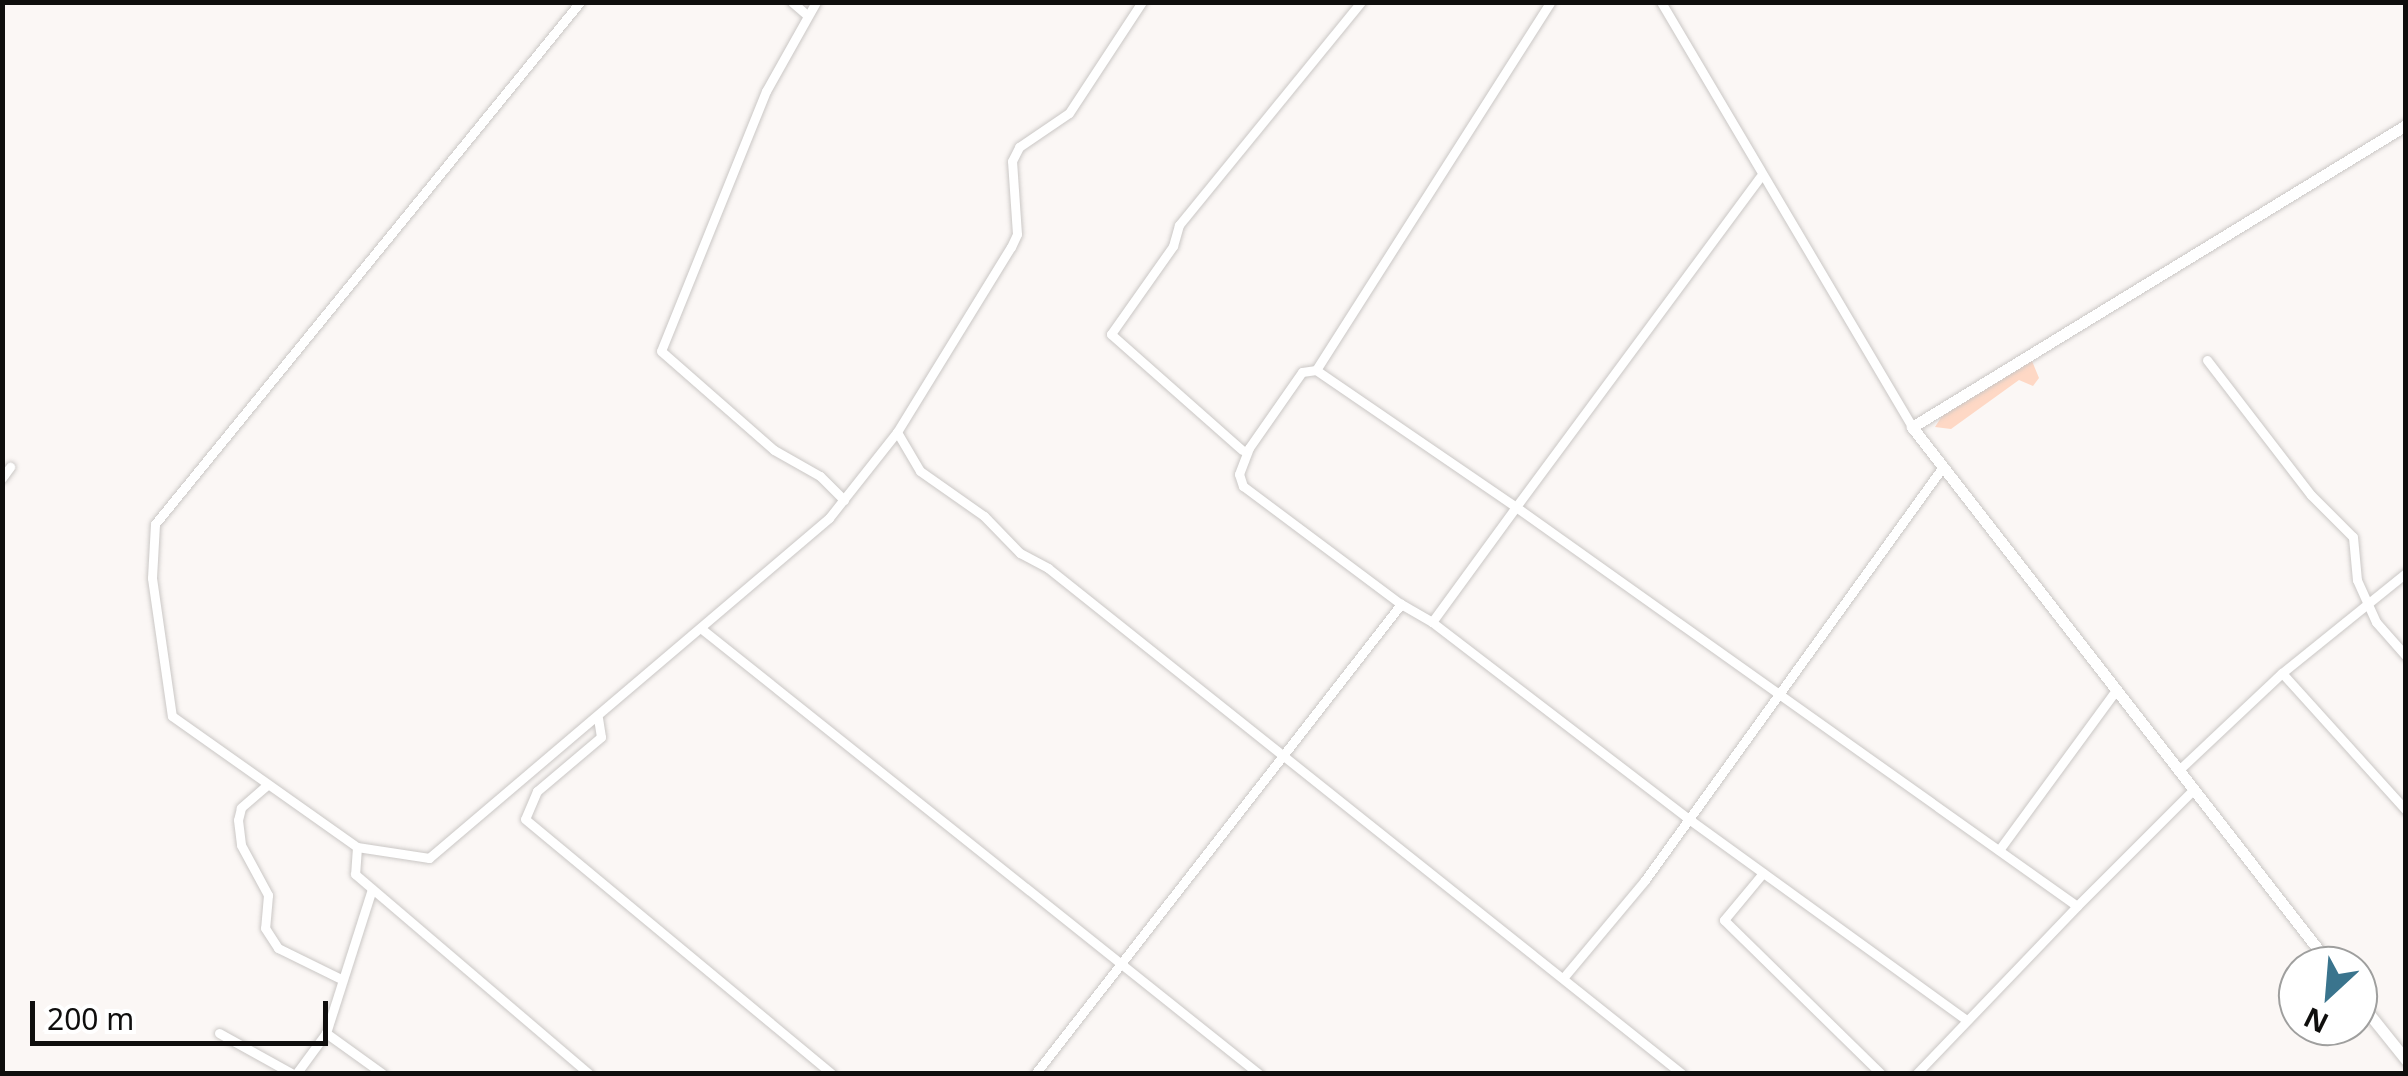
<!DOCTYPE html>
<style>
body{margin:0}
#map{position:relative;width:2408px;height:1076px;overflow:hidden;background:#fbf7f5;font-family:"Noto Sans",sans-serif}
div>[style]{position:absolute}
.green>*{inset:0;background:#fed8c5}
.roads{filter:drop-shadow(0 0 2px #cac7c5) drop-shadow(0 0 2px #cac7c5)}
.street>*{height:9px;margin:-4.5px;padding:0 4.5px;transform-origin:4.5px;border-radius:4.5px;background:#fff}
.secondary>*{height:11px;margin:-5.5px;padding:0 5.5px;transform-origin:5.5px;border-radius:5.5px;background:#fff}
span{translate:-50% -50%;white-space:nowrap;text-align:center;line-height:1.15;-webkit-text-stroke:10px #fff;paint-order:stroke}
.frame{position:absolute;inset:0;border:5px solid #0f0e0d;pointer-events:none}
.north{position:absolute;left:2278px;top:946px;width:100px;height:100px;box-sizing:border-box;background:#fff;border:2px solid #9f9f9e;border-radius:50%;rotate:206deg;font-size:28px;font-weight:700;line-height:40px;text-align:center;color:#0f0e0d}
.north::after{content:'';display:block;margin:auto;width:35px;height:45px;background:#3a748d;clip-path:polygon(50% 0,100% 100%,50% 72%,0 100%)}
.scale{position:absolute;left:30px;top:1001px;width:298px;height:45px;box-sizing:border-box;border:5px solid #0f0e0d;border-top:0;padding-left:12px;font-size:30px;line-height:35px;white-space:nowrap;color:#0f0e0d;-webkit-text-stroke:8px #fff;paint-order:stroke}
</style>
<div id="map">
<div class="green">
<i style="clip-path:polygon(2032px 361px,2039px 378px,2033px 386px,2019px 380px,1951px 429px,1935px 427px,1942px 416px)"></i>
</div>
<div class="roads">
<div class="street">
<i style="left:580px;top:2px;width:673px;rotate:129.15deg"></i>
<i style="left:155px;top:524px;width:54px;rotate:93.2deg"></i>
<i style="left:152px;top:578px;width:139px;rotate:81.8deg"></i>
<i style="left:172px;top:716px;width:227px;rotate:35.3deg"></i>
<i style="left:357px;top:847px;width:73px;rotate:8.7deg"></i>
<i style="left:429px;top:858px;width:525px;rotate:-40.36deg"></i>
<i style="left:829px;top:518px;width:110px;rotate:-51.7deg"></i>
<i style="left:897px;top:432px;width:45px;rotate:59.5deg"></i>
<i style="left:920px;top:471px;width:78px;rotate:35.1deg"></i>
<i style="left:984px;top:516px;width:52px;rotate:45.8deg"></i>
<i style="left:1020px;top:553px;width:32px;rotate:28deg"></i>
<i style="left:1048px;top:568px;width:811px;rotate:38.59deg"></i>
<i style="left:792px;top:2px;width:20px;rotate:41deg"></i>
<i style="left:816px;top:2px;width:102px;rotate:119.3deg"></i>
<i style="left:766px;top:91px;width:280px;rotate:112deg"></i>
<i style="left:661px;top:351px;width:150px;rotate:41.2deg"></i>
<i style="left:774px;top:450px;width:53px;rotate:29.5deg"></i>
<i style="left:820px;top:476px;width:34px;rotate:45deg"></i>
<i style="left:1661px;top:2px;width:494px;rotate:59.4deg"></i>
<i style="left:1760px;top:177px;width:410px;rotate:126.5deg"></i>
<i style="left:1516px;top:507px;width:688px;rotate:35.42deg"></i>
<i style="left:2077px;top:906px;width:163px;rotate:-45deg"></i>
<i style="left:2207px;top:360px;width:170px;rotate:52.4deg"></i>
<i style="left:2311px;top:495px;width:59px;rotate:45deg"></i>
<i style="left:2353px;top:537px;width:43px;rotate:84.7deg"></i>
<i style="left:2357px;top:580px;width:46px;rotate:65.7deg"></i>
<i style="left:2376px;top:622px;width:45px;rotate:48.6deg"></i>
<i style="left:1316px;top:370px;width:14px;rotate:172deg"></i>
<i style="left:1302px;top:372px;width:93px;rotate:124.9deg"></i>
<i style="left:1249px;top:448px;width:28px;rotate:111deg"></i>
<i style="left:1239px;top:474px;width:13px;rotate:72deg"></i>
<i style="left:1243px;top:486px;width:197px;rotate:36.8deg"></i>
<i style="left:897px;top:432px;width:217px;rotate:-58.4deg"></i>
<i style="left:1011px;top:247px;width:14px;rotate:-65deg"></i>
<i style="left:1017px;top:234px;width:73px;rotate:-93.9deg"></i>
<i style="left:1012px;top:161px;width:16px;rotate:-63deg"></i>
<i style="left:1019px;top:147px;width:60px;rotate:-34.2deg"></i>
<i style="left:1069px;top:113px;width:133px;rotate:-56.7deg"></i>
<i style="left:1242px;top:450px;width:175px;rotate:-138.5deg"></i>
<i style="left:1111px;top:334px;width:108px;rotate:-54.8deg"></i>
<i style="left:1173px;top:246px;width:22px;rotate:-74deg"></i>
<i style="left:1179px;top:225px;width:288px;rotate:-50.8deg"></i>
<i style="left:2px;top:478px;width:14px;rotate:-54deg"></i>
<i style="left:1432px;top:622px;width:320px;rotate:37.5deg"></i>
<i style="left:1686px;top:817px;width:343px;rotate:35.9deg"></i>
<i style="left:703px;top:630px;width:712px;rotate:38.61deg"></i>
<i style="left:2282px;top:673px;width:185px;rotate:47.9deg"></i>
<i style="left:598px;top:718px;width:19px;rotate:81deg"></i>
<i style="left:601px;top:737px;width:84px;rotate:139.8deg"></i>
<i style="left:537px;top:791px;width:30px;rotate:113deg"></i>
<i style="left:525px;top:819px;width:399px;rotate:39.7deg"></i>
<i style="left:2180px;top:769px;width:140px;rotate:-43.3deg"></i>
<i style="left:2282px;top:673px;width:159px;rotate:-38.9deg"></i>
<i style="left:267px;top:785px;width:35px;rotate:139deg"></i>
<i style="left:241px;top:808px;width:12px;rotate:104deg"></i>
<i style="left:238px;top:820px;width:25px;rotate:83deg"></i>
<i style="left:241px;top:845px;width:57px;rotate:61.6deg"></i>
<i style="left:268px;top:895px;width:33px;rotate:95deg"></i>
<i style="left:265px;top:928px;width:24px;rotate:57deg"></i>
<i style="left:278px;top:948px;width:68px;rotate:26.2deg"></i>
<i style="left:357px;top:847px;width:27px;rotate:94deg"></i>
<i style="left:355px;top:874px;width:308px;rotate:40.5deg"></i>
<i style="left:1999px;top:850px;width:198px;rotate:-53.8deg"></i>
<i style="left:1763px;top:873px;width:61px;rotate:129.7deg"></i>
<i style="left:1724px;top:920px;width:220px;rotate:44.4deg"></i>
<i style="left:1564px;top:977px;width:126px;rotate:-50.1deg"></i>
<i style="left:1645px;top:880px;width:508px;rotate:-54.21deg"></i>
<i style="left:219px;top:1033px;width:85px;rotate:29deg"></i>
<i style="left:326px;top:1033px;width:70px;rotate:35.7deg"></i>
<i style="left:296px;top:1074px;width:51px;rotate:-53.8deg"></i>
<i style="left:326px;top:1033px;width:151px;rotate:-72.3deg"></i>
<i style="left:1035px;top:1074px;width:596px;rotate:-52.09deg"></i>
<i style="left:1401px;top:604px;width:36px;rotate:30deg"></i>
<i style="left:1432px;top:622px;width:142px;rotate:-53.9deg"></i>
<i style="left:1516px;top:507px;width:242px;rotate:-145.6deg"></i>
<i style="left:1316px;top:370px;width:436px;rotate:-57.5deg"></i>
<i style="left:1916px;top:1074px;width:233px;rotate:-46.2deg"></i>
</div>
<div class="secondary">
<i style="left:2331px;top:966px;width:683px;rotate:-127.86deg"></i>
<i style="left:1912px;top:427px;width:579px;rotate:-31.44deg"></i>
<i style="left:2358px;top:1000px;width:77px;rotate:51.3deg"></i>
</div>
</div>
<div class="frame"></div>
<div class="north">N</div>
<div class="scale">200 m</div>
</div>
